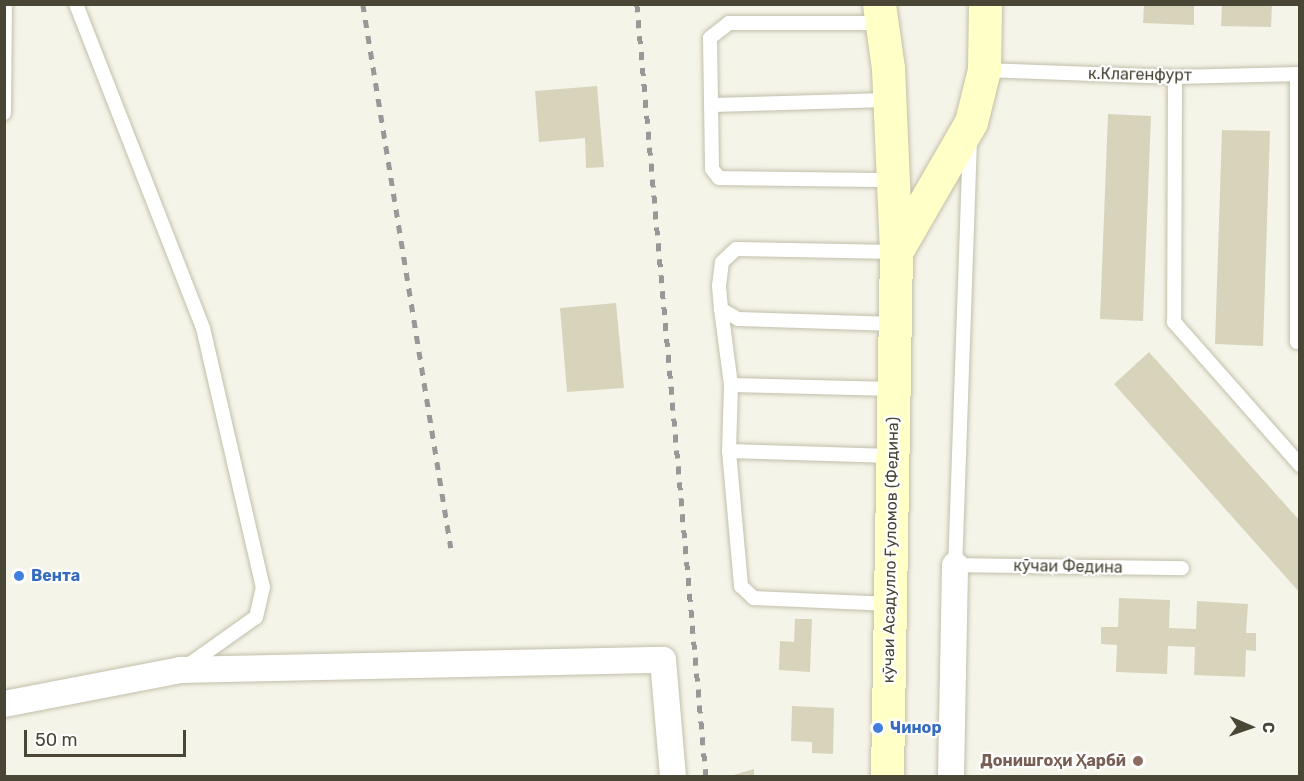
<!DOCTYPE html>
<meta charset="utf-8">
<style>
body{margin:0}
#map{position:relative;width:1304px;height:781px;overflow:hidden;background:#f5f4e8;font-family:Rubik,sans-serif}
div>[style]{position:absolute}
.building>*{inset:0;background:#d8d4bc}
.roads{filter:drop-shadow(0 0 2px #c2bfaa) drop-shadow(0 0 2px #c2bfaa)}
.lane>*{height:14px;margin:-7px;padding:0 7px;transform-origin:7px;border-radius:7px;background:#fff}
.street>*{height:26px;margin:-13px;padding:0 13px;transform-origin:13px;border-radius:13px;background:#fff}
.secondary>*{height:33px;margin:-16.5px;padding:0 16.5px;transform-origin:16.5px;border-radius:16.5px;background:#ffffc8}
.rail>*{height:4.5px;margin-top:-2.25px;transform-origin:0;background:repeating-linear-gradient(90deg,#989898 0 8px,transparent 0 16px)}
.dots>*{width:16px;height:16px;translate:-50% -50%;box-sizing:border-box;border:3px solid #fff;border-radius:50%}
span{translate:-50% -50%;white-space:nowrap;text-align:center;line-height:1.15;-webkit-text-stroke:4.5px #fff;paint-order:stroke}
.street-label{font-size:16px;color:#494636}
.shop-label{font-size:16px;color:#366cbe;font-weight:700}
.left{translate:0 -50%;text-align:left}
.education-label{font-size:16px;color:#785e54;font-weight:700}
.right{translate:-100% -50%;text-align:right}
.frame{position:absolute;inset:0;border:6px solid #494636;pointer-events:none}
.north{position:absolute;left:1220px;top:697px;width:60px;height:60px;-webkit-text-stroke:4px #fff;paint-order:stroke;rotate:92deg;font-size:16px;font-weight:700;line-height:24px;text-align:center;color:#494636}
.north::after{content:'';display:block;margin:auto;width:21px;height:27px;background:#494636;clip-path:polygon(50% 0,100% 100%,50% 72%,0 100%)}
.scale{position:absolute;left:24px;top:730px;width:162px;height:27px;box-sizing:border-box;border:3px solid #494636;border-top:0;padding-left:8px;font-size:18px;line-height:21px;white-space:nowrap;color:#494636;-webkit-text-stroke:4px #fff;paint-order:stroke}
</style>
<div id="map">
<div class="building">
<i style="clip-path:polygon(1144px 4px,1194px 4px,1194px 25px,1143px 23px)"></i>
<i style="clip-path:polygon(1222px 4px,1272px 4px,1271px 27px,1221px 26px)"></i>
<i style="clip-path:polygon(597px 86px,604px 167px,586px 168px,585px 138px,539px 142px,535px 91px)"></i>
<i style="clip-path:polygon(1108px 114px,1151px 116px,1143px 321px,1100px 319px)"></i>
<i style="clip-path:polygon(1222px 130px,1270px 131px,1263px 346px,1215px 344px)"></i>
<i style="clip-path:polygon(616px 303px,624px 388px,567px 392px,560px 308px)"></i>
<i style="clip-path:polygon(1149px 352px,1300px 521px,1300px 593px,1114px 384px)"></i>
<i style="clip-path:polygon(1119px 598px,1170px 600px,1169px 628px,1196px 629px,1197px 601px,1248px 604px,1246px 633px,1256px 633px,1256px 651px,1246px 650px,1245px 677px,1194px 675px,1195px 647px,1168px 646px,1167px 674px,1116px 672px,1117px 645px,1101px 644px,1101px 627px,1118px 627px)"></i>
<i style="clip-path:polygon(795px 619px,812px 619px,810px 672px,779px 670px,780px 641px,794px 642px)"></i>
<i style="clip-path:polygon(792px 706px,834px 708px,833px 754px,812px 753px,812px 742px,791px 741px)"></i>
<i style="clip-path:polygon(754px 769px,754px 776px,730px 776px)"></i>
</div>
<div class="roads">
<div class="lane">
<i style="left:76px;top:4px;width:348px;rotate:68.6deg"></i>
<i style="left:203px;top:328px;width:266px;rotate:77deg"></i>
<i style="left:263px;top:587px;width:31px;rotate:103deg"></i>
<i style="left:256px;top:617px;width:85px;rotate:144.6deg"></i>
<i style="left:882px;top:23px;width:153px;rotate:180deg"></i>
<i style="left:729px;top:23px;width:24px;rotate:142deg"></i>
<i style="left:710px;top:38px;width:131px;rotate:89.1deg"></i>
<i style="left:712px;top:169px;width:11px;rotate:52deg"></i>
<i style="left:719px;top:178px;width:174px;rotate:0.7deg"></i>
<i style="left:984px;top:70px;width:191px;rotate:2.1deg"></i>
<i style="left:1175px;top:77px;width:125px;rotate:-1.4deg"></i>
<i style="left:1297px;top:74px;width:268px;rotate:90deg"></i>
<i style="left:1175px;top:77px;width:245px;rotate:90.2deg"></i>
<i style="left:1174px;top:322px;width:191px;rotate:48.6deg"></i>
<i style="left:712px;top:105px;width:177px;rotate:-1.6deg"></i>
<i style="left:4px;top:113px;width:109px;rotate:-89.5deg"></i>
<i style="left:970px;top:140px;width:425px;rotate:92deg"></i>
<i style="left:955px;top:565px;width:227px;rotate:0.8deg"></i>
<i style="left:721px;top:309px;width:77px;rotate:82.5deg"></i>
<i style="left:731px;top:385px;width:66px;rotate:91.7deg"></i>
<i style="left:729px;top:451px;width:136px;rotate:84.9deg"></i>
<i style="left:741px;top:586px;width:18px;rotate:43deg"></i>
<i style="left:754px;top:598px;width:136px;rotate:2.5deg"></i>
<i style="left:895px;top:324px;width:157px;rotate:-178.2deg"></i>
<i style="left:738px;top:319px;width:20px;rotate:-150deg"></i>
<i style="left:721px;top:309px;width:23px;rotate:-95deg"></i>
<i style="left:719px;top:286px;width:24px;rotate:-83deg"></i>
<i style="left:722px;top:262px;width:19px;rotate:-43deg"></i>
<i style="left:736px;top:249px;width:160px;rotate:1.1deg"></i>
<i style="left:731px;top:385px;width:163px;rotate:1.4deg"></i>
<i style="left:729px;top:451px;width:163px;rotate:1.8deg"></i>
</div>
<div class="street">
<i style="left:4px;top:704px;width:179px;rotate:-10.9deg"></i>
<i style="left:180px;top:670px;width:483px;rotate:-1.2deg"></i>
<i style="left:663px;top:660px;width:116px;rotate:85.1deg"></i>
<i style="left:951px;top:776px;width:211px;rotate:-88.9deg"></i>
</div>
<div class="secondary">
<i style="left:879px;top:4px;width:65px;rotate:82deg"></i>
<i style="left:888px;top:68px;width:184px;rotate:87.5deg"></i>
<i style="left:896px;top:252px;width:150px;rotate:-60deg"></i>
<i style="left:971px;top:122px;width:54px;rotate:-76deg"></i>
<i style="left:984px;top:70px;width:66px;rotate:-89.1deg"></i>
<i style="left:887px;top:776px;width:524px;rotate:-89.02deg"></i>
</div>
</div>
<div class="rail">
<i style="left:363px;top:4px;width:551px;rotate:80.81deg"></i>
<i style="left:637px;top:4px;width:775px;rotate:84.89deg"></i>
</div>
<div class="dots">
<i style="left:19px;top:576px;background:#3f7fe0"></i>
<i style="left:878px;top:728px;background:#3f7fe0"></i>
<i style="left:1138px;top:761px;background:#8d6e63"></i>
</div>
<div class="street-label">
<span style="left:1140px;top:75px;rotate:1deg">к.Клагенфурт</span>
<span style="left:891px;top:550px;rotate:-89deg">кӯчаи Асадулло Ғуломов (Федина)</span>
<span style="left:1068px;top:567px;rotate:1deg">кӯчаи Федина</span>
</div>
<div class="shop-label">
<span class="left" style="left:31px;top:576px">Вента</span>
<span class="left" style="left:890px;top:728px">Чинор</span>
</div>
<div class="education-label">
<span class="right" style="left:1126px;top:761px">Донишгоҳи Ҳарбӣ</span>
</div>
<div class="frame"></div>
<div class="north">С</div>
<div class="scale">50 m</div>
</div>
